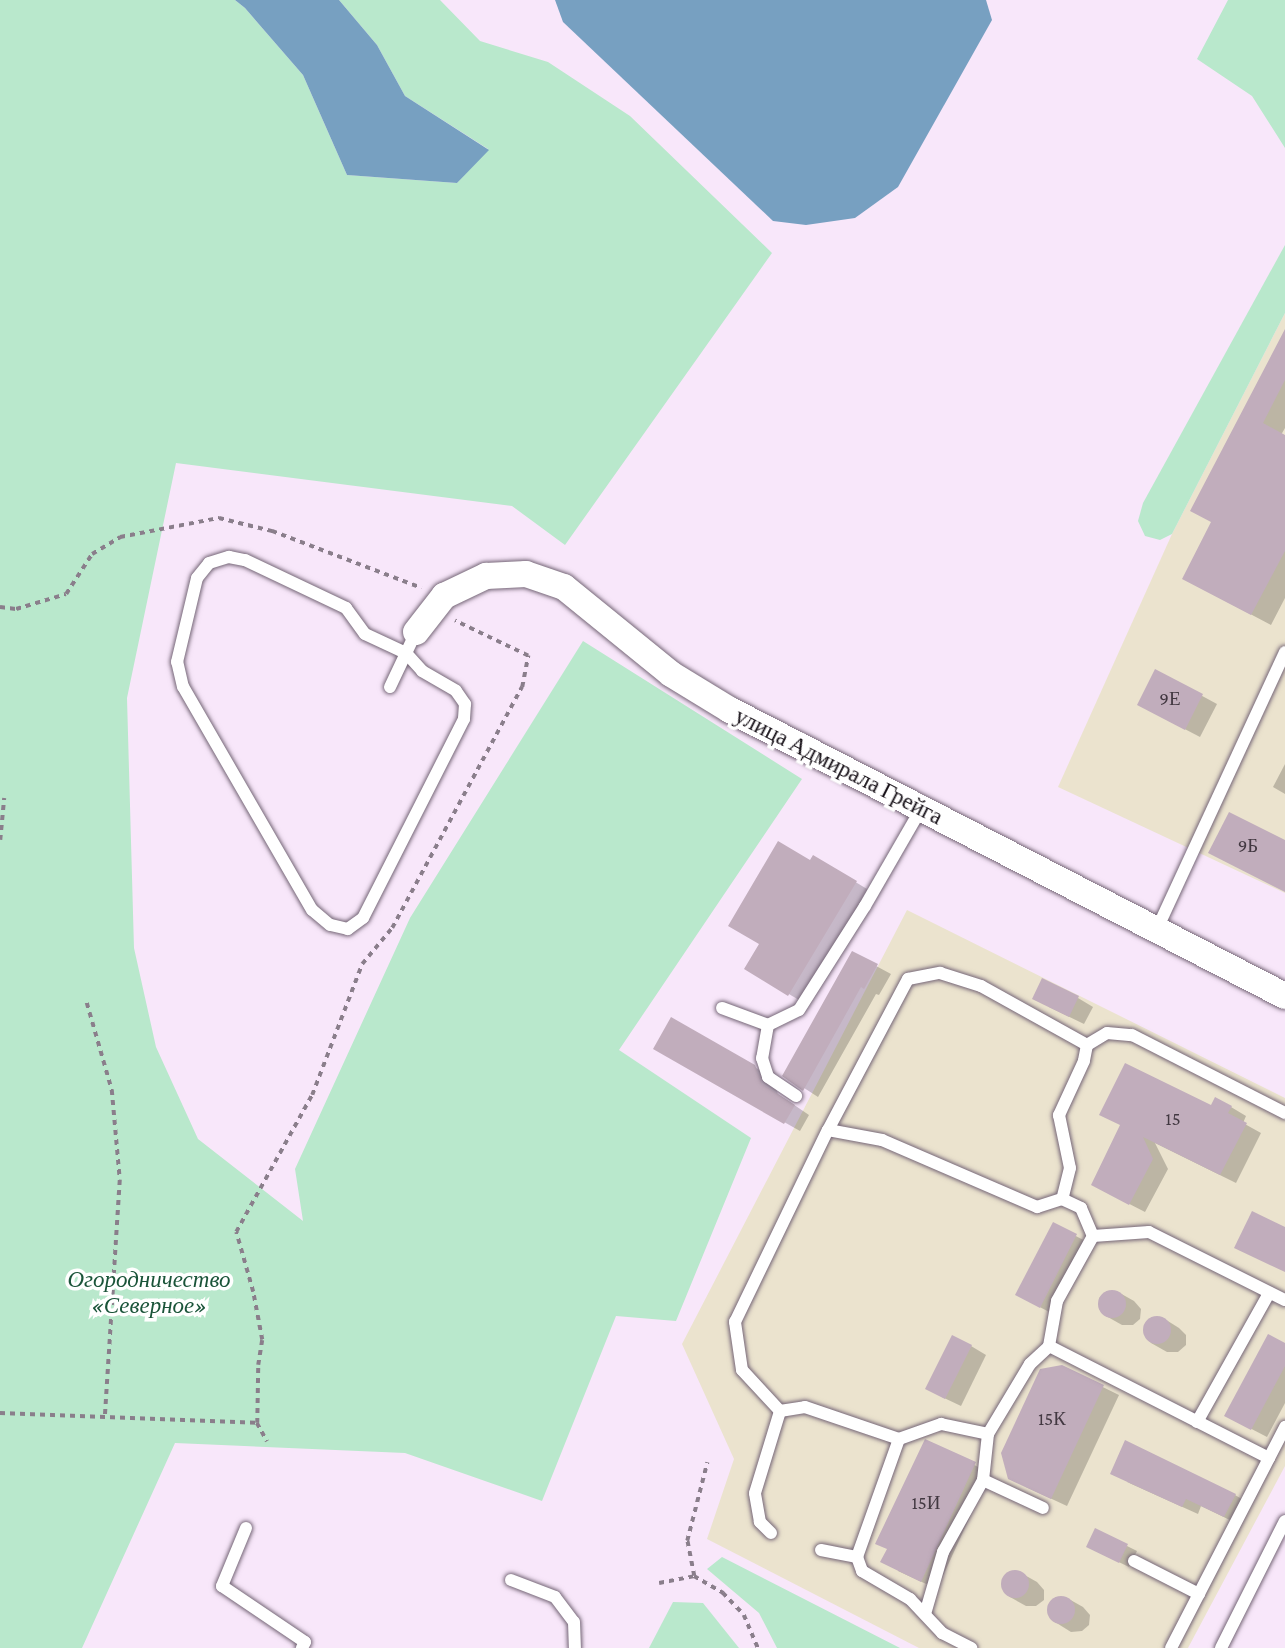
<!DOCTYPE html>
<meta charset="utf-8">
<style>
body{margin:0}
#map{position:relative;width:1285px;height:1648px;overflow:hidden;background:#f8e7fa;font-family:"Crimson Pro",serif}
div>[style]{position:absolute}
.industrial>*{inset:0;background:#ebe3ce}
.green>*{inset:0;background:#b9e8cc}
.water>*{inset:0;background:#77a0c1}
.shadow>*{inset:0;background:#0003}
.building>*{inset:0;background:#c1adbc}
.round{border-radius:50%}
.path>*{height:3.5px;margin-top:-1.75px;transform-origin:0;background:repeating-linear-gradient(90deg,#8a7e8b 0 5px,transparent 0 10px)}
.roads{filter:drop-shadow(0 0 2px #756677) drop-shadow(0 0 2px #756677)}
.lane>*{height:12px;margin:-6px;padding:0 6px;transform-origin:6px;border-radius:6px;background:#fff}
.street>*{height:26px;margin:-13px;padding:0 13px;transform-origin:13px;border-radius:13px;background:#fff}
span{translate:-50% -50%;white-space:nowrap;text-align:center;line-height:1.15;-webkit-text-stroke:7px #fff;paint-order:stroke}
.number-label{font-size:19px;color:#423841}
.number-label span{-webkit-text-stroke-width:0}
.street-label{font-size:23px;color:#171118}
.park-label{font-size:23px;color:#1a5439;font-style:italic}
</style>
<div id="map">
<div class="industrial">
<i style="clip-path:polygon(1285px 313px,1285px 893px,1058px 787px,1172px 534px)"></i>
<i style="clip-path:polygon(907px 910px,1285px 1098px,1285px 1466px,1188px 1648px,919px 1648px,707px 1539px,734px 1459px,682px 1344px)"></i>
</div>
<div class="green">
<i style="clip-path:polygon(0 0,235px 0,245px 8px,303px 75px,347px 175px,457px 183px,488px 149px,405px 96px,377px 45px,339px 0,440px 0,480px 41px,548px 62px,630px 116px,772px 253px,565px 545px,512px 506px,176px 463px,127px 698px,134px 948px,156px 1047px,198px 1139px,303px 1221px,295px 1169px,410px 918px,583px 641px,802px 779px,619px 1050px,751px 1138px,676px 1321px,616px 1316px,542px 1501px,405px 1453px,175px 1443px,82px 1648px,0 1648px)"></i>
<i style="clip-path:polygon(1228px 0,1285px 0,1285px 148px,1252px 96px,1197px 59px)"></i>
<i style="clip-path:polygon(1285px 245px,1285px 313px,1172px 534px,1160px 540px,1145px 536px,1138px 521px,1143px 503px)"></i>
<i style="clip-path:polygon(722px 1557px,900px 1648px,777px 1648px,759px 1613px,707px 1569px)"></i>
<i style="clip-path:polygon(673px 1602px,703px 1603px,739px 1648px,649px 1648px)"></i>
</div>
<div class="water">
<i style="clip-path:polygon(235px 0,339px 0,377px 45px,405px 96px,489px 150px,457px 183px,347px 175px,303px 75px,245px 8px)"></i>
<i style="clip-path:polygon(555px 0,986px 0,992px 20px,898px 187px,855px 218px,806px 225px,773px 221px,563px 22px)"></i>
</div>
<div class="shadow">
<i style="clip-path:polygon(1285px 337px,1285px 428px,1281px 435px,1285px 436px,1285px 598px,1271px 625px,1203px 589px,1213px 522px)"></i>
<i style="clip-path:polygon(1156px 671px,1217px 704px,1200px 737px,1154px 713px)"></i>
<i style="clip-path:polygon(1285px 764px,1285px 794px,1273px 787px)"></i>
<i style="clip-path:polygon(814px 857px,872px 892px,804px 1003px,747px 969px)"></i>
<i style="clip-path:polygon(852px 953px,891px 974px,879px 995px,876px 994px,818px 1097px,784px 1075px)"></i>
<i style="clip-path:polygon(1078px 998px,1093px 1007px,1084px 1024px,1049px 1007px)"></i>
<i style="clip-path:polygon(671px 1020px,770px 1076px,778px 1094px,809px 1115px,800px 1131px,655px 1049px)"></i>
<i style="clip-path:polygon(1231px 1107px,1246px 1116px,1243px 1123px,1261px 1133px,1236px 1183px,1155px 1143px,1168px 1169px,1145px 1212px,1108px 1193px,1121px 1126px,1212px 1108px)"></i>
<i style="clip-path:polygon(1053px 1224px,1091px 1244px,1055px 1315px,1032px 1303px)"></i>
<i style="clip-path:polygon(1107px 1291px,1118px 1292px,1134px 1301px,1141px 1309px,1140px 1319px,1133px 1325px,1122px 1325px,1106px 1316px,1099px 1309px,1099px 1298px)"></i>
<i style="clip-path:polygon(1152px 1317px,1163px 1318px,1179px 1328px,1186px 1335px,1186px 1345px,1178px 1352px,1167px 1352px,1151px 1343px,1145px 1335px,1145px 1325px)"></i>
<i style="clip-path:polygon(1285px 1345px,1285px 1403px,1267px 1437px,1242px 1424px)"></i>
<i style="clip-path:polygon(971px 1346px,986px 1355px,961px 1406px,942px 1397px)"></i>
<i style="clip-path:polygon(1062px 1367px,1119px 1395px,1067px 1506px,1026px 1487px)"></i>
<i style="clip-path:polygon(927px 1441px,990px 1473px,937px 1589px,898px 1571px)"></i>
<i style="clip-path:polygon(1127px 1482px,1235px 1495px,1250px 1504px,1240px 1525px,1201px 1506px,1198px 1514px)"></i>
<i style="clip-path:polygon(1127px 1546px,1137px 1551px,1129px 1567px,1098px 1552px)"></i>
<i style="clip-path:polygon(1010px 1572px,1021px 1573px,1037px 1582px,1044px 1590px,1044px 1600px,1036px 1606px,1026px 1606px,1010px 1597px,1003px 1589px,1003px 1579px)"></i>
<i style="clip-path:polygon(1056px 1597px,1067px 1598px,1083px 1607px,1090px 1615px,1089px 1625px,1082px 1631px,1071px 1632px,1055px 1622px,1048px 1614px,1049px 1604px)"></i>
</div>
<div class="building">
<i style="clip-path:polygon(1285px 329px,1285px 380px,1263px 423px,1285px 435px,1285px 551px,1251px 615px,1182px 579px,1211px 522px,1190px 511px)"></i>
<i style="clip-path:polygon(1155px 669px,1203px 694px,1185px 730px,1137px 705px)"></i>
<i style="clip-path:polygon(1229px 812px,1285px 840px,1285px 892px,1208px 853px)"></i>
<i style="clip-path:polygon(778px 841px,810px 860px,813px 855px,857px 881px,788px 996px,744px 969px,759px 944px,728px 926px)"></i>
<i style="clip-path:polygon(852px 951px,878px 964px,864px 989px,861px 987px,803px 1091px,782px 1076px)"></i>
<i style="clip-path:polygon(1042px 978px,1079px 996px,1069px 1017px,1032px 999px)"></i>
<i style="clip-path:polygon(671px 1017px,755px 1065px,762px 1084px,795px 1105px,784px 1124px,653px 1049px)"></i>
<i style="clip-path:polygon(1125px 1063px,1211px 1105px,1215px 1097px,1232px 1106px,1228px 1113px,1247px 1123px,1220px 1175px,1143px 1137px,1153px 1159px,1129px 1205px,1091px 1185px,1120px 1125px,1099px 1115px)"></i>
<i style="clip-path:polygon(1252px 1211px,1285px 1227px,1285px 1272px,1234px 1248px)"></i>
<i style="clip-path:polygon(1053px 1222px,1077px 1234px,1040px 1308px,1015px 1295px)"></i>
<i class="round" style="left:1098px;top:1290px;width:28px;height:28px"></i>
<i class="round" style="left:1143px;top:1316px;width:28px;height:28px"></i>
<i style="clip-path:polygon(1268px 1334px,1285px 1343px,1285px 1366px,1251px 1430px,1224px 1416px)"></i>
<i style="clip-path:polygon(952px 1335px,972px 1345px,945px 1399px,925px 1389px)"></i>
<i style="clip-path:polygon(1062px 1365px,1104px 1385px,1051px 1499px,1008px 1479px,1001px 1453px,1040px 1369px)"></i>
<i style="clip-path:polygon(925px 1439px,976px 1462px,921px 1582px,880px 1562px,887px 1549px,875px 1544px)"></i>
<i style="clip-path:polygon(1125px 1440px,1236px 1494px,1224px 1517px,1186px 1499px,1182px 1507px,1110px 1474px)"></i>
<i style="clip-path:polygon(1095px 1528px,1128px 1544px,1119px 1563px,1086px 1547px)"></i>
<i class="round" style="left:1001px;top:1570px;width:28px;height:28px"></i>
<i class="round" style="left:1047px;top:1596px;width:28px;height:28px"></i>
</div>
<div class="path">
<i style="left:0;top:607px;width:16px;rotate:7deg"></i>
<i style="left:16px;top:609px;width:52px;rotate:-16.7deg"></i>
<i style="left:66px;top:594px;width:48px;rotate:-57deg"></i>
<i style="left:92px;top:554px;width:33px;rotate:-31deg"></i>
<i style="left:120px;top:537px;width:101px;rotate:-10.9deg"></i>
<i style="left:219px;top:518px;width:55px;rotate:13.8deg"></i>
<i style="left:272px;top:531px;width:160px;rotate:20.8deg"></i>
<i style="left:0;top:840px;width:42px;rotate:-84.6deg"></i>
<i style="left:87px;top:1003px;width:91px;rotate:74deg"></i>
<i style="left:112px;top:1090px;width:90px;rotate:84.9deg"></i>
<i style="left:120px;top:1180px;width:238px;rotate:93.6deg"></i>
<i style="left:0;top:1413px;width:257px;rotate:2.2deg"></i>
<i style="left:257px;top:1423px;width:21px;rotate:61deg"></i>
<i style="left:257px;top:1423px;width:58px;rotate:-89deg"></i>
<i style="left:258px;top:1365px;width:25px;rotate:-81deg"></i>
<i style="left:262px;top:1340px;width:49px;rotate:-100.6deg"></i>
<i style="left:253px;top:1292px;width:62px;rotate:-105.8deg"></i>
<i style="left:236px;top:1232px;width:157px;rotate:-61deg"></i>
<i style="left:312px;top:1095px;width:140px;rotate:-69.1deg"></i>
<i style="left:362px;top:964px;width:47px;rotate:-50.2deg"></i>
<i style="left:392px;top:928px;width:274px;rotate:-61.7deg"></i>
<i style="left:522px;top:687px;width:32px;rotate:-79deg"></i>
<i style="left:528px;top:656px;width:81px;rotate:-154.4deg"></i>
<i style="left:694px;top:1576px;width:36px;rotate:-101deg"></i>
<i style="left:687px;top:1541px;width:81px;rotate:-75.6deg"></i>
<i style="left:659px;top:1583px;width:36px;rotate:-11deg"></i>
<i style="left:694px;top:1576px;width:34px;rotate:30deg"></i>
<i style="left:723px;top:1593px;width:30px;rotate:46deg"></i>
<i style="left:744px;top:1615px;width:36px;rotate:67deg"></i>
</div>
<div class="roads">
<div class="lane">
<i style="left:229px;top:557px;width:16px;rotate:11deg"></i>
<i style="left:245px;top:560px;width:112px;rotate:25.4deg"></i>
<i style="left:346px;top:608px;width:32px;rotate:54deg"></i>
<i style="left:365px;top:634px;width:45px;rotate:24.9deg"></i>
<i style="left:406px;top:653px;width:24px;rotate:48deg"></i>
<i style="left:422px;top:671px;width:39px;rotate:30deg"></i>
<i style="left:456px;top:691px;width:16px;rotate:55deg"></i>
<i style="left:465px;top:704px;width:15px;rotate:94deg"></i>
<i style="left:464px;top:719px;width:223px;rotate:116.9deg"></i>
<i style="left:363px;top:918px;width:19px;rotate:144deg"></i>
<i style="left:348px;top:929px;width:18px;rotate:-167deg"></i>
<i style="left:330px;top:925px;width:23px;rotate:-140deg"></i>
<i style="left:312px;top:910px;width:258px;rotate:-120deg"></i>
<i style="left:183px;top:687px;width:26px;rotate:-103deg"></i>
<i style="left:177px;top:662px;width:86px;rotate:-76.6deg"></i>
<i style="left:197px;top:578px;width:19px;rotate:-51deg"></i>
<i style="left:209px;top:563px;width:21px;rotate:-17deg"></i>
<i style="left:390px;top:687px;width:61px;rotate:-64.7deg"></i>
<i style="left:1157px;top:929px;width:305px;rotate:-65.2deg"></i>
<i style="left:722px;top:1008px;width:49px;rotate:20.3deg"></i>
<i style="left:768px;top:1025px;width:34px;rotate:-26deg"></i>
<i style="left:799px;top:1010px;width:123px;rotate:-57.6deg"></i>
<i style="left:865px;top:906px;width:112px;rotate:-60deg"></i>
<i style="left:768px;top:1025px;width:34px;rotate:100deg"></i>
<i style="left:762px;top:1058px;width:20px;rotate:72deg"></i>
<i style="left:768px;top:1077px;width:34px;rotate:34deg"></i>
<i style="left:1087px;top:1045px;width:16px;rotate:101deg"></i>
<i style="left:1084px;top:1061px;width:60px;rotate:114.8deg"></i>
<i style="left:1059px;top:1115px;width:54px;rotate:78.3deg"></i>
<i style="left:1070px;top:1168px;width:32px;rotate:104deg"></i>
<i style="left:1062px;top:1199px;width:21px;rotate:25deg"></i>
<i style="left:1081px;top:1208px;width:30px;rotate:67deg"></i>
<i style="left:828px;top:1130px;width:55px;rotate:10.5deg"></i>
<i style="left:882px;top:1140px;width:169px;rotate:23.4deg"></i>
<i style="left:1037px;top:1207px;width:26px;rotate:-18deg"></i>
<i style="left:1049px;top:1346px;width:247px;rotate:27deg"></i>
<i style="left:780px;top:1411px;width:56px;rotate:-132.8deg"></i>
<i style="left:742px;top:1370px;width:49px;rotate:-98.3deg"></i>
<i style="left:735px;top:1322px;width:213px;rotate:-64.2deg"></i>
<i style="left:828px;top:1130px;width:171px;rotate:-62.1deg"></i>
<i style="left:908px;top:979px;width:33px;rotate:-11deg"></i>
<i style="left:940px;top:973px;width:43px;rotate:17.6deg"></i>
<i style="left:981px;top:986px;width:121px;rotate:29.1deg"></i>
<i style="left:1087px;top:1045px;width:23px;rotate:-31deg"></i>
<i style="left:1107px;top:1033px;width:25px;rotate:5deg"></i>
<i style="left:1132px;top:1035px;width:172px;rotate:27deg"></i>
<i style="left:1197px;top:1422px;width:148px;rotate:-60.8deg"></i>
<i style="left:899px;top:1439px;width:45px;rotate:-19.7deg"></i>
<i style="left:941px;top:1424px;width:48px;rotate:12deg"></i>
<i style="left:988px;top:1434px;width:82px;rotate:-59deg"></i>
<i style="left:1030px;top:1364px;width:26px;rotate:-43deg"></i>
<i style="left:1049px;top:1346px;width:46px;rotate:-79.9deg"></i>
<i style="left:1057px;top:1301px;width:74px;rotate:-61deg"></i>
<i style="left:1093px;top:1236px;width:56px;rotate:-4.1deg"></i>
<i style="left:1149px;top:1232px;width:152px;rotate:26.6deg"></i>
<i style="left:983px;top:1480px;width:66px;rotate:25deg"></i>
<i style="left:246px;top:1528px;width:63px;rotate:112.5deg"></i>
<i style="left:222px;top:1586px;width:100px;rotate:34deg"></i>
<i style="left:305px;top:1642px;width:7px;rotate:117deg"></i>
<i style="left:771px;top:1533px;width:16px;rotate:-135deg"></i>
<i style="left:760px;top:1522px;width:29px;rotate:-100deg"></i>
<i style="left:755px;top:1493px;width:86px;rotate:-73deg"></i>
<i style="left:780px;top:1411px;width:25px;rotate:-9deg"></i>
<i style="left:805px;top:1407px;width:99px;rotate:18.8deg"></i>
<i style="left:899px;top:1439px;width:125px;rotate:109.6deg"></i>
<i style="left:821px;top:1550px;width:37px;rotate:11deg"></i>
<i style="left:857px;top:1557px;width:15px;rotate:70deg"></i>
<i style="left:862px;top:1571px;width:56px;rotate:30.3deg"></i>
<i style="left:910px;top:1599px;width:47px;rotate:46.7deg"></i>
<i style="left:942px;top:1633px;width:33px;rotate:27deg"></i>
<i style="left:1134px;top:1561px;width:73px;rotate:26.9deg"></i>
<i style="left:511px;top:1580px;width:47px;rotate:21.1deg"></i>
<i style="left:555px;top:1597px;width:31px;rotate:53deg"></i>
<i style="left:574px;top:1622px;width:26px;rotate:88deg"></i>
<i style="left:925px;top:1614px;width:65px;rotate:-73.8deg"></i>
<i style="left:943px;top:1552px;width:82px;rotate:-60.9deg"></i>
<i style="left:983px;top:1480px;width:46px;rotate:-83.8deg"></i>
<i style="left:1171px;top:1648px;width:249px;rotate:-62.7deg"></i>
<i style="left:1221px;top:1648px;width:142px;rotate:-63.3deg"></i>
</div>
<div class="street">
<i style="left:416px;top:632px;width:46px;rotate:-52.1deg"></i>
<i style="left:444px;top:596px;width:47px;rotate:-25.5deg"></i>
<i style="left:486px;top:576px;width:40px;rotate:-2.9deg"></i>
<i style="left:526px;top:574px;width:40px;rotate:18.9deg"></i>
<i style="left:564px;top:587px;width:138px;rotate:39.1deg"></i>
<i style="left:671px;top:674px;width:69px;rotate:31.4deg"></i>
<i style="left:730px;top:710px;width:624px;rotate:27.26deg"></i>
</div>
</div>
<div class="number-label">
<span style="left:1170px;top:699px">9Е</span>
<span style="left:1248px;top:846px">9Б</span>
<span style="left:1173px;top:1119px">15</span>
<span style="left:1052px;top:1419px">15К</span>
<span style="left:926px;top:1503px">15И</span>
</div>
<div class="street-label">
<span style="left:839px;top:766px;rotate:27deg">улица Адмирала Грейга</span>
</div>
<div class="park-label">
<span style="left:149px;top:1292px">Огородничество<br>«Северное»</span>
</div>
</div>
